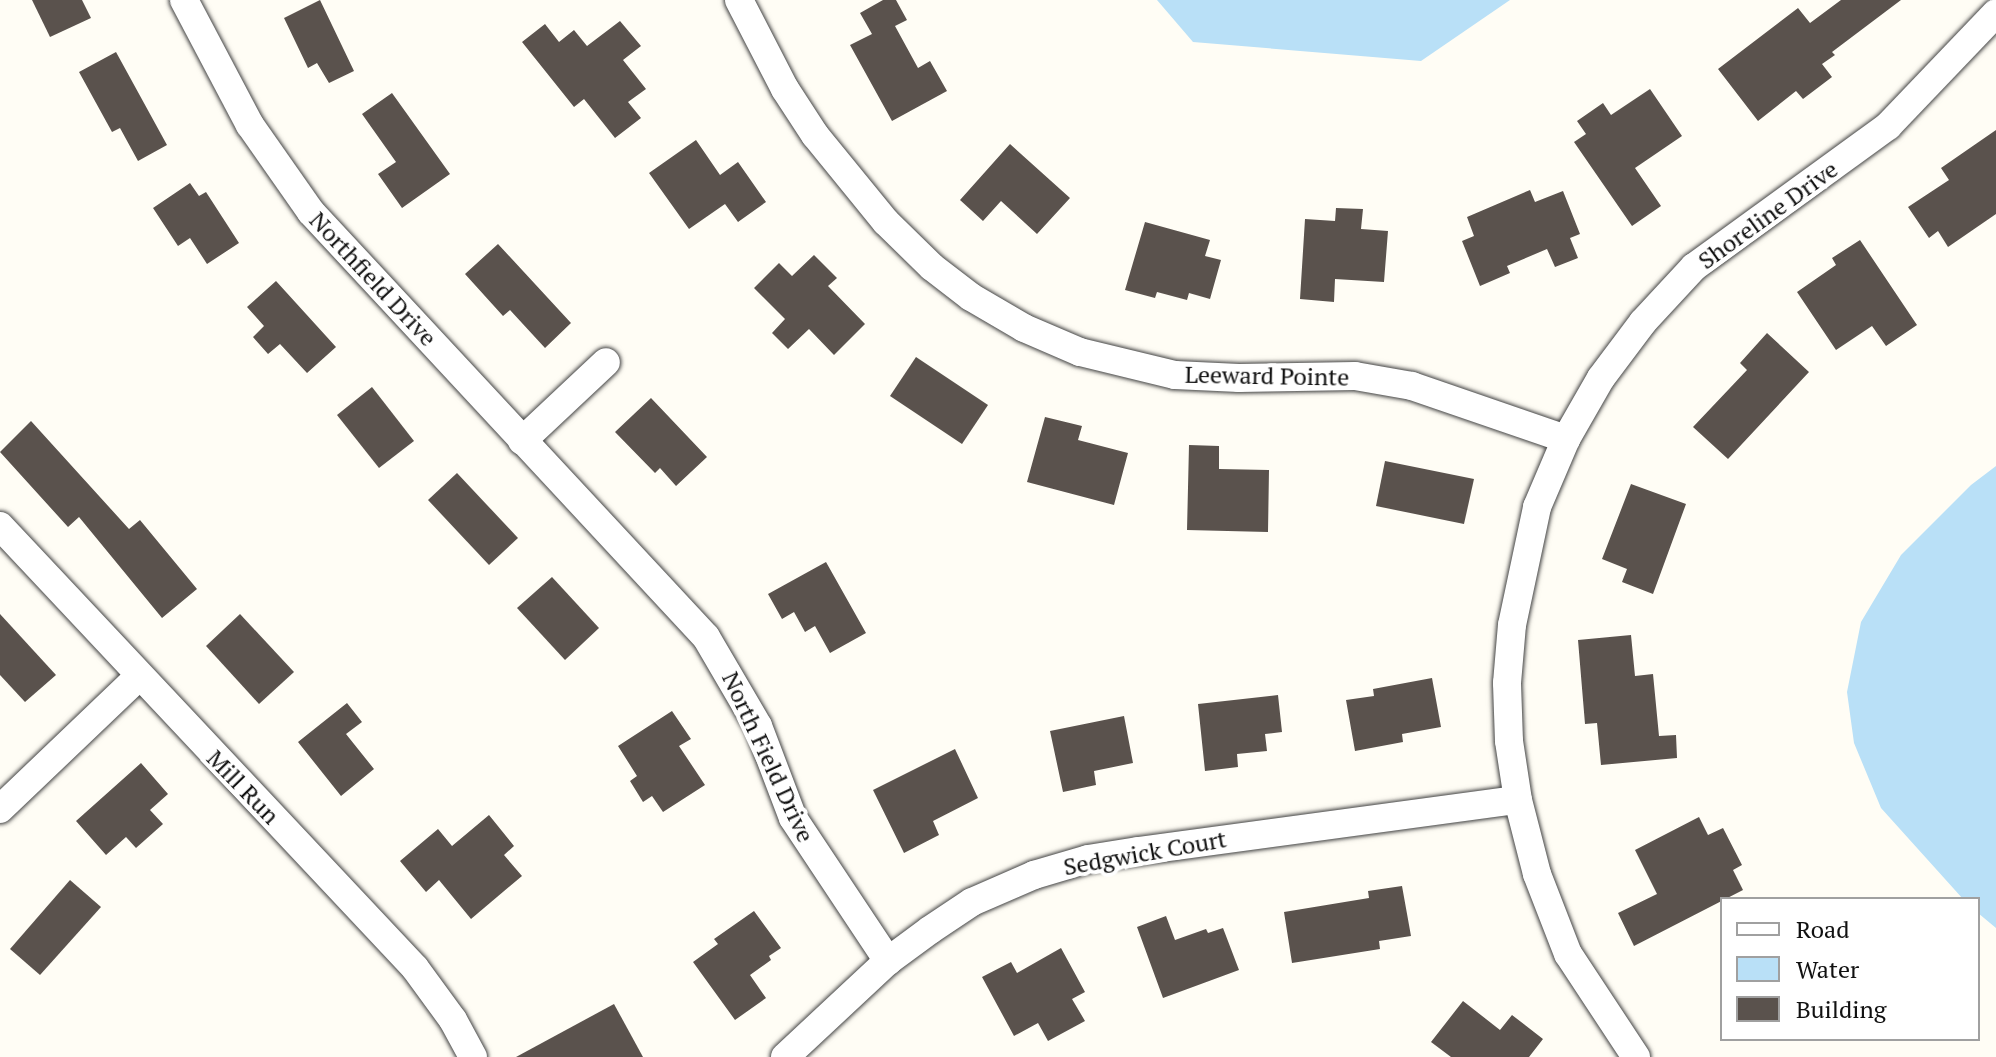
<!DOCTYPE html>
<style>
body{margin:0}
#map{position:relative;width:1996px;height:1057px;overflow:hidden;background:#fffdf5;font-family:"PT Serif",serif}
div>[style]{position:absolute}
.water>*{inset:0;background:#b9e0f7}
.building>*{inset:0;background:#5a524d}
.roads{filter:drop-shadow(0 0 2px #444) drop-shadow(0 0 2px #444)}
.minor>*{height:28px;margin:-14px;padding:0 14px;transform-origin:14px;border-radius:14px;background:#fff}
span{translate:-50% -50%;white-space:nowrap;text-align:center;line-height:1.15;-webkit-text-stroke:8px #fff;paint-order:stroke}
.street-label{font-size:24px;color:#111}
.legend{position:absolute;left:1720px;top:897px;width:260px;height:144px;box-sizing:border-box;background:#fff;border:2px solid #a0a0a0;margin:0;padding:10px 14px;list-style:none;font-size:24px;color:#111}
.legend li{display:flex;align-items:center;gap:16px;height:40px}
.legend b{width:40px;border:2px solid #a0a0a0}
</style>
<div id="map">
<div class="water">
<i style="clip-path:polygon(1157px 0,1510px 0,1421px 61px,1193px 42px)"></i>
<i style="clip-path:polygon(1996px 466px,1996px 928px,1978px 913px,1978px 899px,1963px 899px,1881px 808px,1854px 743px,1847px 692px,1861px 622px,1901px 555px,1971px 485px)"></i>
</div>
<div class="building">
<i style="clip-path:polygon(32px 0,82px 0,91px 18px,50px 37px)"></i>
<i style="clip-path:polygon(320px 0,354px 71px,329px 83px,317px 63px,308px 68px,284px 18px)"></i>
<i style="clip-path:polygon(883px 0,896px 0,907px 20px,895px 26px,918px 68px,930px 61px,947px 91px,892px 121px,850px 45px,872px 34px,860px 13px)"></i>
<i style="clip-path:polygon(1841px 0,1901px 0,1832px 52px,1835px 55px,1822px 64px,1832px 77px,1803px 99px,1796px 91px,1758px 121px,1718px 69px,1798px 8px,1810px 23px)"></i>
<i style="clip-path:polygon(620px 21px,641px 46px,623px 60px,646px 89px,628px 102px,641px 118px,615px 138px,584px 99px,574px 107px,522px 42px,545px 24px,559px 42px,574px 30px,587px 46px)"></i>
<i style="clip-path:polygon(116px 52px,167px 145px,138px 161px,120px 128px,112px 132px,79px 72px)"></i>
<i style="clip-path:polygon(1650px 89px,1682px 136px,1635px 168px,1661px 206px,1632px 226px,1574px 142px,1586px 134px,1577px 121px,1603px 103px,1611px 115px)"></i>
<i style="clip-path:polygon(392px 93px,450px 174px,402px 208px,378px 174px,396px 162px,362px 114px)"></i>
<i style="clip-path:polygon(1996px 130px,1996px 214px,1948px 247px,1938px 231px,1929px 238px,1908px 207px,1949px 180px,1941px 168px)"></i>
<i style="clip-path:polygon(696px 140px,720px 175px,738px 162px,766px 202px,738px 222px,725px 204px,689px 229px,649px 173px)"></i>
<i style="clip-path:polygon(1010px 144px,1070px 198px,1037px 234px,1001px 201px,983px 221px,960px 200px)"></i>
<i style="clip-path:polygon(190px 183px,199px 196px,206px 192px,239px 243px,207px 264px,190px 238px,178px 246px,153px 208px)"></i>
<i style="clip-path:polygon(1530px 190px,1535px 202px,1563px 191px,1580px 234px,1570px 238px,1578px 258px,1555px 267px,1547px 249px,1507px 266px,1510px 273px,1480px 286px,1462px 241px,1474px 236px,1467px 217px)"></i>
<i style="clip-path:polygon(1336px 208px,1363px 209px,1361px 229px,1388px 231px,1384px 282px,1335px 279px,1334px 302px,1300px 299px,1305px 219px,1335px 221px)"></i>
<i style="clip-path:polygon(1145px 222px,1210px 240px,1205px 256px,1221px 260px,1210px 299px,1189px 293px,1187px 300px,1157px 292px,1155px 298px,1125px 290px)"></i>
<i style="clip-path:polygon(1860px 240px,1917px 325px,1886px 346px,1872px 326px,1836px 350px,1797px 292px,1836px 265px,1832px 258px)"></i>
<i style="clip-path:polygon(498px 244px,571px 323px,545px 348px,510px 310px,503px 316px,465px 274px)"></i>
<i style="clip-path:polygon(814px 255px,837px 278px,828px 286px,865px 324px,834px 355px,809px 329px,788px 349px,772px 333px,785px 319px,754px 288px,779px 263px,792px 276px)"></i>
<i style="clip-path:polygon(276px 281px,336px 347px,307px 373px,280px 344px,268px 354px,253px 337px,264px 326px,247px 307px)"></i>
<i style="clip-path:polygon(1767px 333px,1809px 372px,1728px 459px,1693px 427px,1747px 370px,1740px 363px)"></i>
<i style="clip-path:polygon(916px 357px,988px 405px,962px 444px,890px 396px)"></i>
<i style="clip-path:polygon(372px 387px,414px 441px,379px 468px,337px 415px)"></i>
<i style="clip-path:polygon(651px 398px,707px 457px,676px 486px,660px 468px,655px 473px,615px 432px)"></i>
<i style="clip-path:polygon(1045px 417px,1082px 426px,1078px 440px,1128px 453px,1114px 505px,1027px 482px)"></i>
<i style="clip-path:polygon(31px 421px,129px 529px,140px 520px,197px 589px,162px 618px,79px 517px,68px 527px,0 452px)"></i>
<i style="clip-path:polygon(1189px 445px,1219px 446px,1219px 469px,1269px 470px,1268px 532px,1187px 530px)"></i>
<i style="clip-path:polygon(1385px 461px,1474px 479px,1464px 524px,1376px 506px)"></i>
<i style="clip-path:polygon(457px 473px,518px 538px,489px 565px,428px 500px)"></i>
<i style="clip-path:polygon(1631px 484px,1686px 504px,1653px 594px,1622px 582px,1627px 569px,1602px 559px)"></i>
<i style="clip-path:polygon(826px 562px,866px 633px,830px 653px,815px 626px,805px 632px,794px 612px,782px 619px,768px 594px)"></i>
<i style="clip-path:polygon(552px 577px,599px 628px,565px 660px,517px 608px)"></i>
<i style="clip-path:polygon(0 614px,56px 675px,25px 702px,0 675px)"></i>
<i style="clip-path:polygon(240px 614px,294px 672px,259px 704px,206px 646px)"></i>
<i style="clip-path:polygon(1631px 635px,1635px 676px,1653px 674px,1659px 736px,1676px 735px,1677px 758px,1601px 765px,1597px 723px,1585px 724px,1578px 640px)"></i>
<i style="clip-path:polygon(1432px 678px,1441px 727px,1402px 734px,1403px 742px,1355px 751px,1346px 700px,1374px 696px,1373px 689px)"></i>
<i style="clip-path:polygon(1278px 695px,1282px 732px,1265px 734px,1267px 751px,1237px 754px,1238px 767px,1205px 771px,1198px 704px)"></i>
<i style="clip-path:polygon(347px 703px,362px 722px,346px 734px,374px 769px,341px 796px,298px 742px)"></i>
<i style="clip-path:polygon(672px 711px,691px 739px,679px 746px,705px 785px,663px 812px,652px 796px,643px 802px,630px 781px,637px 776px,618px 746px)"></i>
<i style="clip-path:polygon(1124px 716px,1133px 763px,1094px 771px,1096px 785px,1063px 792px,1050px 731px)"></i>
<i style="clip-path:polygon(955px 749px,978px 798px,933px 821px,939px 835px,904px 853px,873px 790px)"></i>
<i style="clip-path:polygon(141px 763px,168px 794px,150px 810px,163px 824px,136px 848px,126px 837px,106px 855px,76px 821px)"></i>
<i style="clip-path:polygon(489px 815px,514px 846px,504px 855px,522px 876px,471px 919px,439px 880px,426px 892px,400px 861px,438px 829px,452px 846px)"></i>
<i style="clip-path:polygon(1699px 817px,1708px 835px,1723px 828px,1742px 865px,1733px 870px,1743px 890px,1634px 946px,1618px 913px,1657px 894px,1635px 850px)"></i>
<i style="clip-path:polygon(70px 880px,101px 907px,40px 975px,10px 949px)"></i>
<i style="clip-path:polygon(1402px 886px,1411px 936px,1379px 941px,1380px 949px,1292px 963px,1284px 912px,1369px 898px,1368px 891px)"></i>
<i style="clip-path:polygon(754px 911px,781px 948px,769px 956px,771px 960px,750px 975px,766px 998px,735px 1020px,693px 962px,718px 944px,714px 939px)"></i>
<i style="clip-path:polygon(1166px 916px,1175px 940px,1206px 929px,1208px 933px,1223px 928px,1239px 970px,1163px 998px,1137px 927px)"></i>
<i style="clip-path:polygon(1061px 948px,1085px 992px,1072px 999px,1085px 1021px,1048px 1041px,1038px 1023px,1014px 1036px,982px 977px,1011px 962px,1017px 973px)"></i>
<i style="clip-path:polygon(1463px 1001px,1500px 1030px,1512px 1015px,1543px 1039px,1529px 1057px,1451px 1057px,1431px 1042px)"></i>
<i style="clip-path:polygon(614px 1004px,643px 1057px,516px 1057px)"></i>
</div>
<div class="roads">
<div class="minor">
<i style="left:184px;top:0;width:141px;rotate:62.2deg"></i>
<i style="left:250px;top:125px;width:106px;rotate:55deg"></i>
<i style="left:311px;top:212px;width:580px;rotate:47.1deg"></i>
<i style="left:706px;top:637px;width:103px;rotate:59.7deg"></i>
<i style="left:758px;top:726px;width:98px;rotate:69.2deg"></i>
<i style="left:793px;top:818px;width:172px;rotate:56.4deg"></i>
<i style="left:739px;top:0;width:100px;rotate:62.7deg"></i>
<i style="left:785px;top:89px;width:55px;rotate:56.9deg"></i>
<i style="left:815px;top:135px;width:112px;rotate:50.8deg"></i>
<i style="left:886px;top:222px;width:64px;rotate:44.4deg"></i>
<i style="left:932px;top:267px;width:49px;rotate:37.6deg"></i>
<i style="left:971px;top:297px;width:61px;rotate:30.3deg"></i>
<i style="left:1024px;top:328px;width:61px;rotate:23.2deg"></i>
<i style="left:1080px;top:352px;width:98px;rotate:13.6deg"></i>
<i style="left:1175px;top:375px;width:64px;rotate:2.7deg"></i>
<i style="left:1239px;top:378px;width:116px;rotate:-1deg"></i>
<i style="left:1355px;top:376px;width:58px;rotate:10deg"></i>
<i style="left:1412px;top:386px;width:163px;rotate:19deg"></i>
<i style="left:522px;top:441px;width:115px;rotate:-43.2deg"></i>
<i style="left:0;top:526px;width:606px;rotate:46.8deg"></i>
<i style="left:415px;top:968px;width:64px;rotate:53.8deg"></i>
<i style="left:453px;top:1020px;width:42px;rotate:61.6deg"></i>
<i style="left:0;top:809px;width:191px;rotate:-43.7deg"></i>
<i style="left:785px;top:1057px;width:141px;rotate:-43deg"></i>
<i style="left:888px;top:961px;width:52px;rotate:-36.4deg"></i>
<i style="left:930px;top:930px;width:50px;rotate:-33.7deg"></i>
<i style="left:972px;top:902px;width:68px;rotate:-23.5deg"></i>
<i style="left:1034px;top:875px;width:56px;rotate:-16.5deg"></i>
<i style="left:1088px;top:859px;width:52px;rotate:-8.9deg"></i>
<i style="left:1139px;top:851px;width:382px;rotate:-7.7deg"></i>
<i style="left:1636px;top:1057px;width:123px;rotate:-123.4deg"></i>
<i style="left:1568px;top:954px;width:86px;rotate:-111.2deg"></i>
<i style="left:1537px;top:874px;width:76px;rotate:-104.4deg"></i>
<i style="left:1518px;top:800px;width:60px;rotate:-98.7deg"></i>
<i style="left:1509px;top:741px;width:58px;rotate:-92deg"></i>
<i style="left:1507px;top:683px;width:58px;rotate:-85.1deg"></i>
<i style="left:1512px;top:625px;width:121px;rotate:-78deg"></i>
<i style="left:1537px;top:507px;width:74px;rotate:-66.9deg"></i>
<i style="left:1566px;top:439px;width:70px;rotate:-60.2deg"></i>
<i style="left:1601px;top:378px;width:70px;rotate:-53.1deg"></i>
<i style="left:1643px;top:322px;width:75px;rotate:-47.2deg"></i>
<i style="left:1694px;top:267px;width:240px;rotate:-36deg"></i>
<i style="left:1888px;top:126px;width:156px;rotate:-46.3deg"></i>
</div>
</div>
<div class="street-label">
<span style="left:1768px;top:215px;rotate:-36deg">Shoreline Drive</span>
<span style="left:373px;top:279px;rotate:47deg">Northfield Drive</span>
<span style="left:1267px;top:376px;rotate:1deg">Leeward Pointe</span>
<span style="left:768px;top:757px;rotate:65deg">North Field Drive</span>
<span style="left:243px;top:787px;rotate:46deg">Mill Run</span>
<span style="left:1145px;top:853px;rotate:-10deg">Sedgwick Court</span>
</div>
<ul class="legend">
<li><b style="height:10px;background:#fff"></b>Road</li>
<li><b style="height:22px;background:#b9e0f7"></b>Water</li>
<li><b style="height:22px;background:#5a524d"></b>Building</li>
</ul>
</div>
